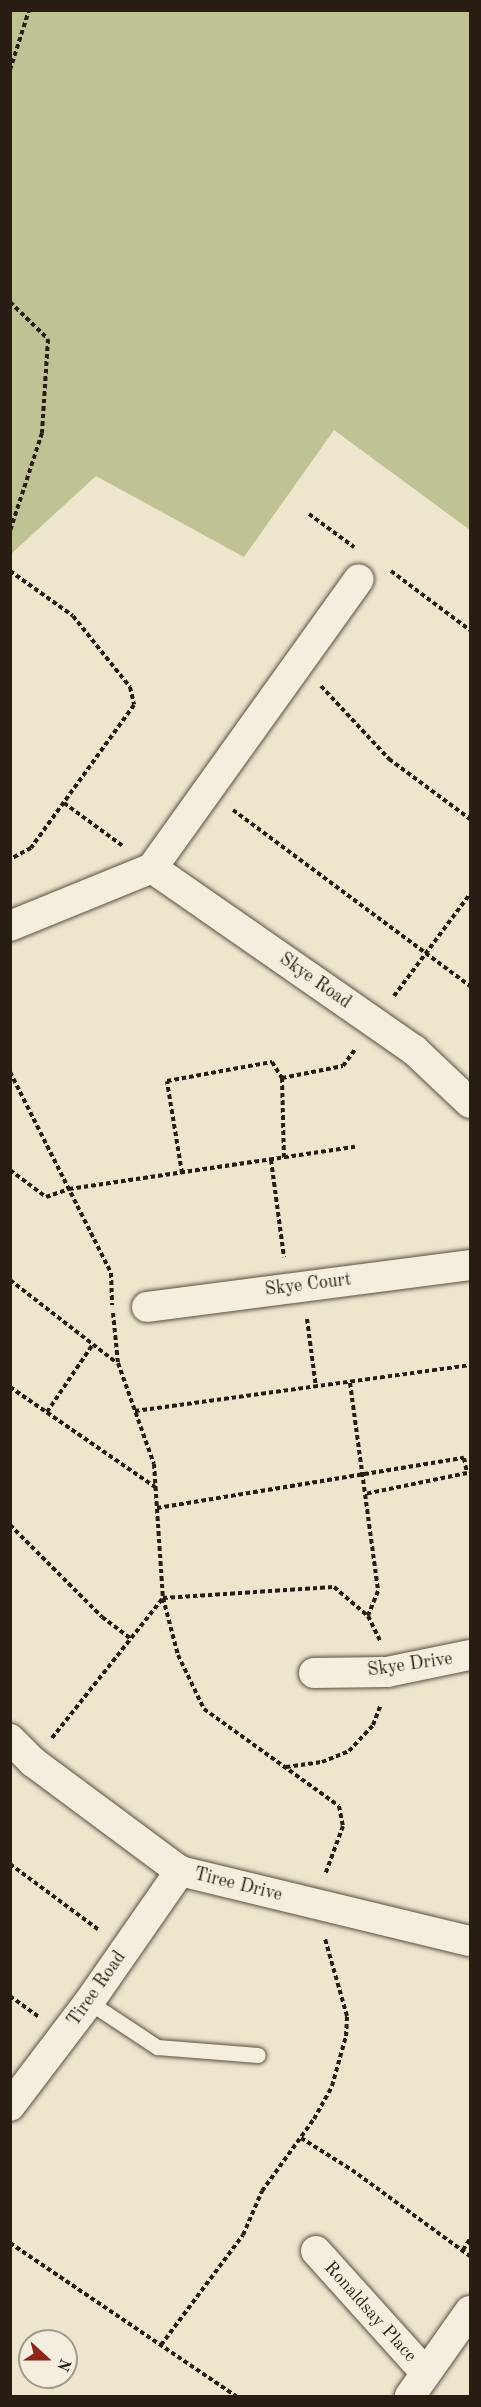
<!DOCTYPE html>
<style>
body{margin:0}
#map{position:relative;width:481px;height:2407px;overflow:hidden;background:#ede5cc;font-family:"Old Standard TT",serif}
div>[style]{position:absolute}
.green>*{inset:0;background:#bfc293}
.path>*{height:4px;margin-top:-2px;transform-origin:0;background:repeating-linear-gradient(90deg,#281d13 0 4.5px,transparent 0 7.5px)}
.roads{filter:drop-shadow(0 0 2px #594f41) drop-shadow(0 0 2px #594f41)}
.lane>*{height:15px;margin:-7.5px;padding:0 7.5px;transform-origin:7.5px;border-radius:7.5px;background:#f3eede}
.street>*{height:30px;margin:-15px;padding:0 15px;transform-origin:15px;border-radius:15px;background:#f3eede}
span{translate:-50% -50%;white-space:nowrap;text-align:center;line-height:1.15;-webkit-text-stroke:4.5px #f3eede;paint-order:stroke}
.street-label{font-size:18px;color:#281d13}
.frame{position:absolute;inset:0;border:12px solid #281d13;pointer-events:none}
.north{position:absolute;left:18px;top:2329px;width:60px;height:60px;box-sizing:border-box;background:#f3eede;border:2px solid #a29a8d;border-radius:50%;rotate:111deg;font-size:16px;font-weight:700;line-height:24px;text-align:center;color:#281d13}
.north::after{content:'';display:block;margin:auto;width:21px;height:27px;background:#8f2418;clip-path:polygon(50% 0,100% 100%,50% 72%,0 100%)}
</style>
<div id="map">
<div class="green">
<i style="clip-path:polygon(11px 10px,470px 11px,470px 530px,334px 430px,244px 557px,96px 476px,11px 554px)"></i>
</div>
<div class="path">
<i style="left:10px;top:70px;width:63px;rotate:-72.4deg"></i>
<i style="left:10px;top:302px;width:53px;rotate:44.2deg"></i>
<i style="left:48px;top:339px;width:94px;rotate:93.7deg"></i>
<i style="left:42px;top:433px;width:103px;rotate:108.1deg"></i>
<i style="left:309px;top:514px;width:56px;rotate:36.3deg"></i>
<i style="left:10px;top:571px;width:77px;rotate:35.5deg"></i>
<i style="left:73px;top:616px;width:91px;rotate:51.2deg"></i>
<i style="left:130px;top:687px;width:18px;rotate:77deg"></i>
<i style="left:134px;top:705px;width:176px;rotate:125.8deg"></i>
<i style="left:31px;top:848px;width:24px;rotate:152deg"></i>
<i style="left:391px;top:571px;width:99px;rotate:36.8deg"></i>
<i style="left:321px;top:686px;width:100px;rotate:47deg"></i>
<i style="left:389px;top:759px;width:101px;rotate:36.5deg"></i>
<i style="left:64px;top:803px;width:73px;rotate:36.1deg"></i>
<i style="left:233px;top:810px;width:295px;rotate:36.6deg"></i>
<i style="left:394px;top:996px;width:127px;rotate:-53.3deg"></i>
<i style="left:10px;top:1072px;width:225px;rotate:63.3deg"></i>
<i style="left:111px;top:1273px;width:32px;rotate:88deg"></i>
<i style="left:282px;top:1078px;width:80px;rotate:88.6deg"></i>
<i style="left:271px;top:1160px;width:98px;rotate:82.4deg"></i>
<i style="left:10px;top:1170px;width:45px;rotate:36.9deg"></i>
<i style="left:46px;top:1197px;width:24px;rotate:-19deg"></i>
<i style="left:69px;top:1189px;width:289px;rotate:-8.4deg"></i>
<i style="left:182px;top:1173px;width:93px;rotate:-99.3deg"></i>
<i style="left:167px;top:1081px;width:107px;rotate:-10.3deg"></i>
<i style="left:272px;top:1062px;width:19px;rotate:58deg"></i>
<i style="left:282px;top:1078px;width:62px;rotate:-11.1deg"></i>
<i style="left:343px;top:1066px;width:22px;rotate:-54deg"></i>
<i style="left:10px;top:1280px;width:135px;rotate:37.8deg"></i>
<i style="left:113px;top:1313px;width:50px;rotate:84.3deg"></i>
<i style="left:118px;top:1363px;width:107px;rotate:70.4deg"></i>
<i style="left:154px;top:1464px;width:134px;rotate:86.2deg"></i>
<i style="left:163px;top:1598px;width:171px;rotate:-3.7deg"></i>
<i style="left:334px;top:1587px;width:45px;rotate:40.5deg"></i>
<i style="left:368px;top:1616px;width:28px;rotate:64deg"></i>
<i style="left:307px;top:1319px;width:69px;rotate:82.5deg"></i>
<i style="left:350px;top:1383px;width:210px;rotate:82.3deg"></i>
<i style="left:378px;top:1591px;width:27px;rotate:112deg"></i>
<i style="left:10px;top:1387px;width:176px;rotate:34.6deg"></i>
<i style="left:135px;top:1411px;width:338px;rotate:-7.8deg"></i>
<i style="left:47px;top:1412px;width:82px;rotate:-55.9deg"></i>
<i style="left:157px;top:1508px;width:311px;rotate:-9.3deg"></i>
<i style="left:464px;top:1458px;width:15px;rotate:79deg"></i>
<i style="left:467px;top:1473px;width:104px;rotate:168.4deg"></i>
<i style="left:10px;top:1525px;width:130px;rotate:45deg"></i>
<i style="left:102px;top:1617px;width:36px;rotate:37deg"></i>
<i style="left:52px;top:1738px;width:179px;rotate:-51.6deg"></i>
<i style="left:163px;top:1598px;width:59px;rotate:75.3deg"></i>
<i style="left:178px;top:1655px;width:60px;rotate:64.3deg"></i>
<i style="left:204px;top:1709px;width:166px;rotate:35.7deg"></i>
<i style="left:339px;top:1806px;width:20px;rotate:79deg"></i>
<i style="left:343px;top:1826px;width:52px;rotate:110.2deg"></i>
<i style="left:286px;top:1767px;width:36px;rotate:-8deg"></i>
<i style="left:322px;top:1762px;width:29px;rotate:-22deg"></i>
<i style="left:349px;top:1751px;width:35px;rotate:-47deg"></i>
<i style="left:373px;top:1725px;width:22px;rotate:-69deg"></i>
<i style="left:10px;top:1864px;width:111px;rotate:36.6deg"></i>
<i style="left:10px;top:1996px;width:36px;rotate:36deg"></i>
<i style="left:301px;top:2138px;width:60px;rotate:32.1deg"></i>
<i style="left:352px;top:2170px;width:146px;rotate:36.1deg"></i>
<i style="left:10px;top:2243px;width:273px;rotate:34.1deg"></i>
<i style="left:463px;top:2250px;width:13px;rotate:-58deg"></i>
<i style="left:161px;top:2345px;width:137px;rotate:-53.3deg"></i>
<i style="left:243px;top:2235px;width:48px;rotate:-66.6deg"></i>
<i style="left:262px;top:2191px;width:89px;rotate:-54.2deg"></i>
<i style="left:314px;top:2119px;width:38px;rotate:-61deg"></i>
<i style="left:332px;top:2086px;width:52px;rotate:-74.4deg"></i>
<i style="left:346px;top:2036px;width:20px;rotate:-87deg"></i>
<i style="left:347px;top:2016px;width:80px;rotate:-105.9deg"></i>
</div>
<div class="roads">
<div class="lane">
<i style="left:89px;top:2002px;width:82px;rotate:33.5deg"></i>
<i style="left:157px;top:2047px;width:101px;rotate:4.5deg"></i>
</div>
<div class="street">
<i style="left:152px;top:868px;width:319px;rotate:34.8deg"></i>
<i style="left:414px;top:1050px;width:77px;rotate:43.4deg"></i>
<i style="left:10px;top:926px;width:153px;rotate:-22.2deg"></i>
<i style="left:152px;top:868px;width:355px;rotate:-54.4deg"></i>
<i style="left:147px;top:1307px;width:326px;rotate:-7.4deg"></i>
<i style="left:314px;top:1673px;width:73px;rotate:-0.8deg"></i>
<i style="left:387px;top:1672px;width:85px;rotate:-11.6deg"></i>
<i style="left:10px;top:1739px;width:33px;rotate:45deg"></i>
<i style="left:33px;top:1762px;width:183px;rotate:36.6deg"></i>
<i style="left:180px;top:1871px;width:298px;rotate:13.6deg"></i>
<i style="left:10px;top:2106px;width:131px;rotate:-52.8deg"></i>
<i style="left:89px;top:2002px;width:160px;rotate:-55.2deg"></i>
<i style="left:316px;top:2251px;width:163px;rotate:48deg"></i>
<i style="left:410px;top:2396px;width:104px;rotate:-54.8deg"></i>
</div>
</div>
<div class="street-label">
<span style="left:315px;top:981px;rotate:35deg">Skye Road</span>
<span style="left:308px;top:1285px;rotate:-7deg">Skye Court</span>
<span style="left:410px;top:1665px;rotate:-8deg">Skye Drive</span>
<span style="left:238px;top:1885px;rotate:14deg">Tiree Drive</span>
<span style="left:97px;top:1989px;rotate:-55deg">Tiree Road</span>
<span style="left:370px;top:2312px;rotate:48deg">Ronaldsay Place</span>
</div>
<div class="frame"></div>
<div class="north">N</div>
</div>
